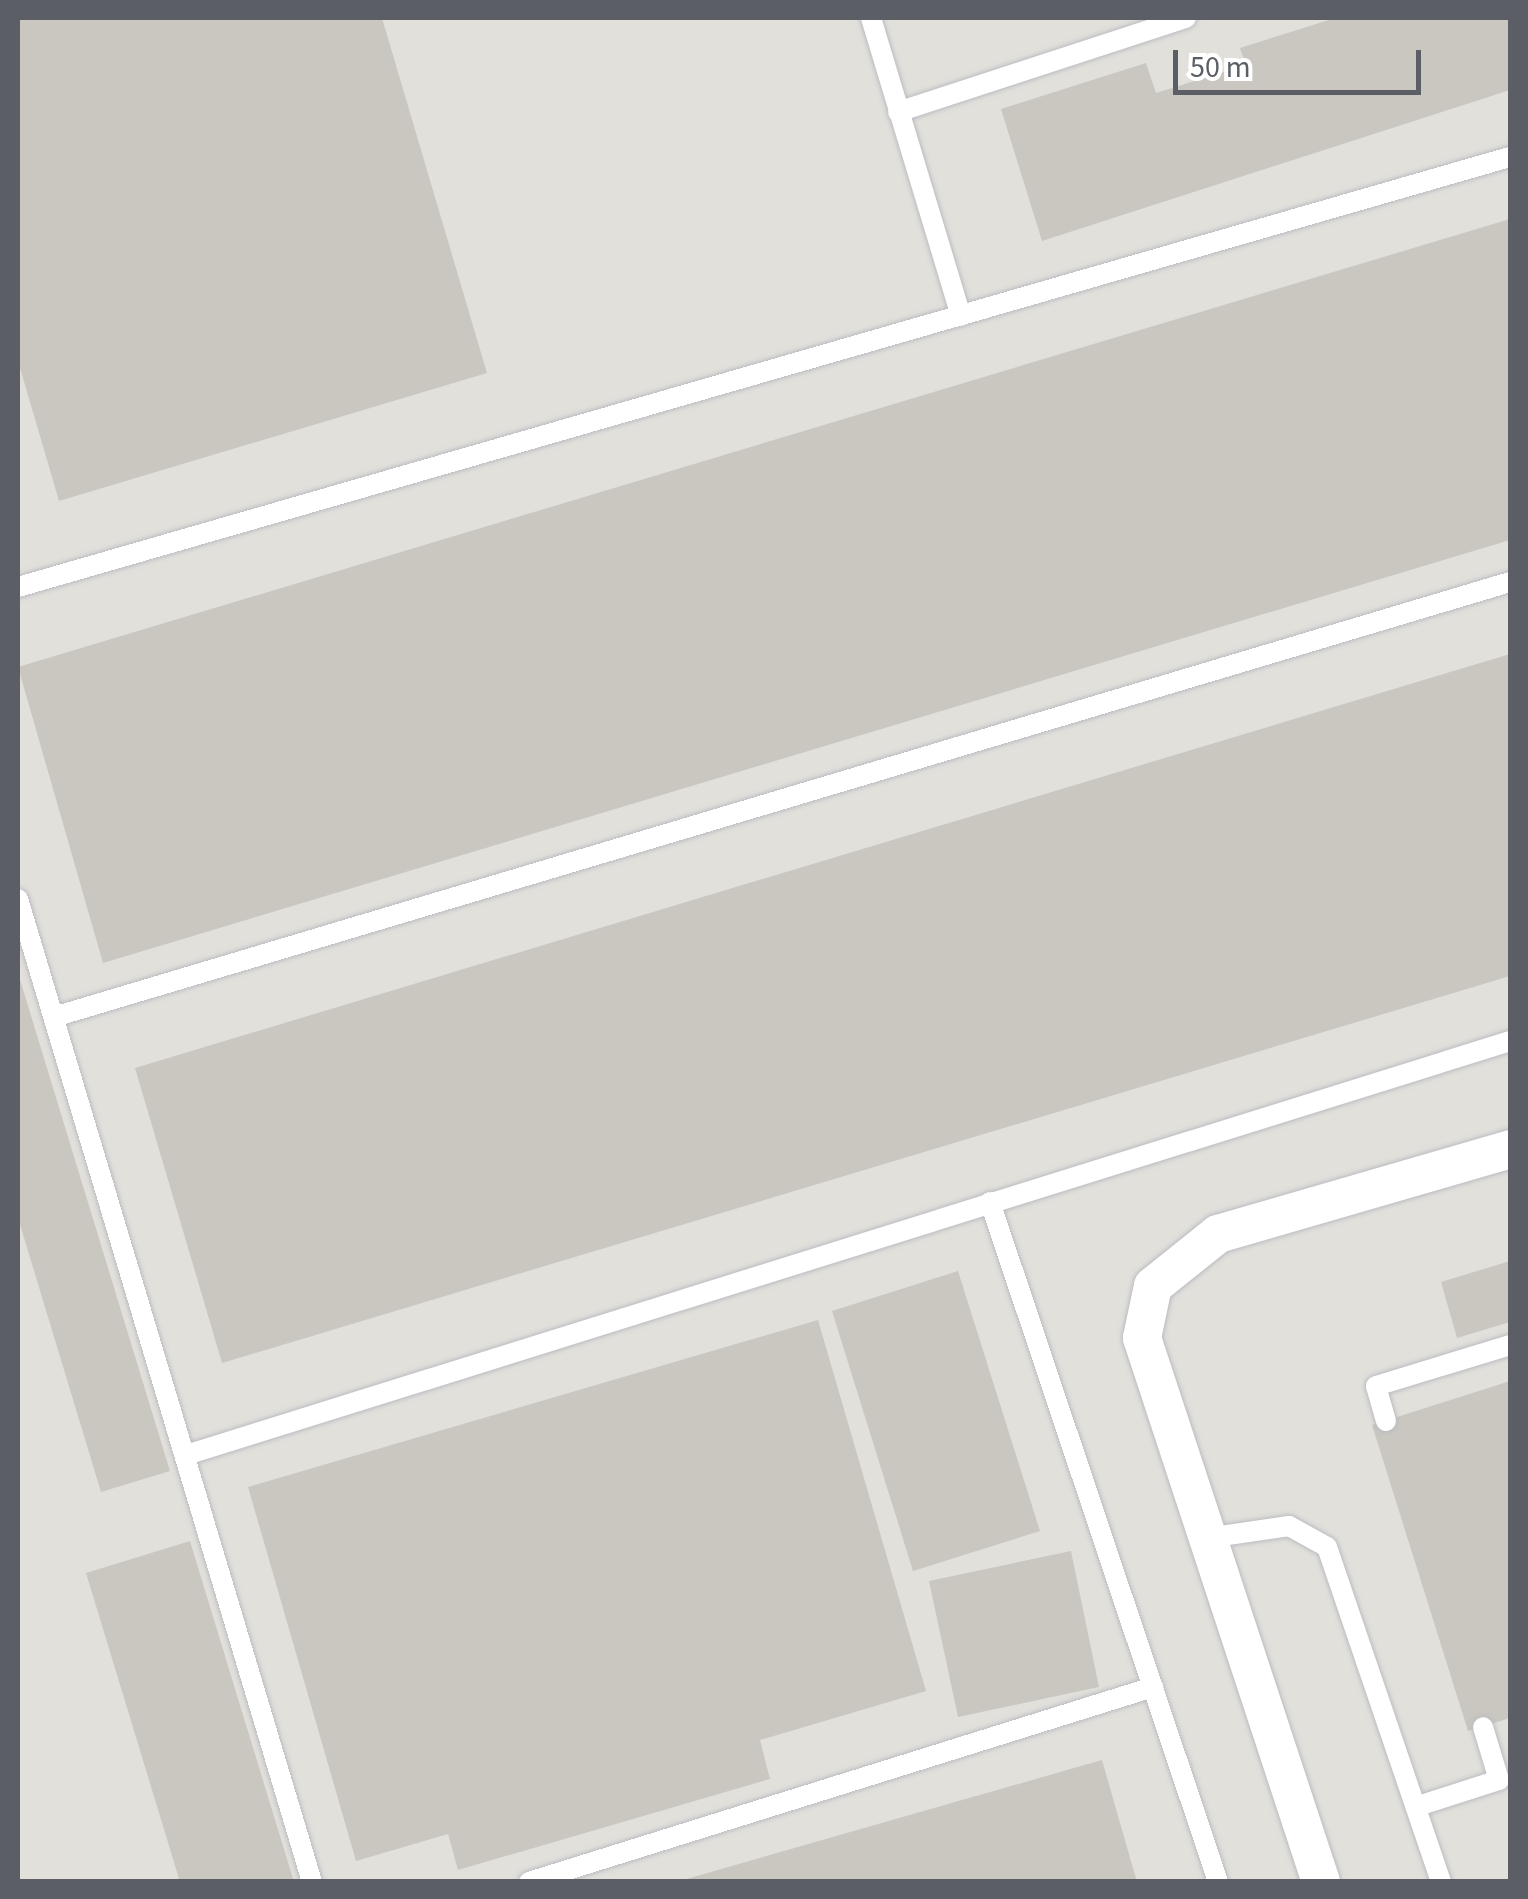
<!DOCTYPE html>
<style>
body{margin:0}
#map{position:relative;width:1528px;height:1899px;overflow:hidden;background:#eeede3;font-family:"Source Sans 3",sans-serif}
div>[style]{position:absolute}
.industrial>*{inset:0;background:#e2e0db}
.building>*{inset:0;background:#c9c7c0}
.roads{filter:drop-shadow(0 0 2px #bbbcc2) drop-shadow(0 0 2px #bbbcc2)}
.lane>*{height:20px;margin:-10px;padding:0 10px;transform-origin:10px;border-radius:10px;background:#fff}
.street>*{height:38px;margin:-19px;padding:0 19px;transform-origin:19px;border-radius:19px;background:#fff}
span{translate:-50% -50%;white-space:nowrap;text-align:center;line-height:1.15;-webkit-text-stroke:8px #fff;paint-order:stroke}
.frame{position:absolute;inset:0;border:20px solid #5b5e64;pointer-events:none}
.scale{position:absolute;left:1173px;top:50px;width:248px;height:45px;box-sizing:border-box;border:5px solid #5b5e64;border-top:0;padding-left:12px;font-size:30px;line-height:35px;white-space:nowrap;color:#5b5e64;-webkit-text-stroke:8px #fff;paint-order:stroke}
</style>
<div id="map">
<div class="industrial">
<i style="clip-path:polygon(18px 18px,1510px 18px,1510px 1881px,18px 1881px)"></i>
</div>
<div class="building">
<i style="clip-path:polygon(18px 18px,382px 18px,487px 373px,59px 501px,18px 361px)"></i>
<i style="clip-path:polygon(1335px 18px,1510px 18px,1510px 90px,1042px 241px,1001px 109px,1146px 63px,1156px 93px,1246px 65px,1240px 48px)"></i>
<i style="clip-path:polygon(1510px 219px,1510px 540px,103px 963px,18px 667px)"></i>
<i style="clip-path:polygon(1510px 654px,1510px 976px,222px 1363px,135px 1068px)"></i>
<i style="clip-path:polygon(18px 973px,170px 1471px,101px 1492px,18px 1218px)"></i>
<i style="clip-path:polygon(1510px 1261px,1510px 1322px,1457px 1338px,1441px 1282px)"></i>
<i style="clip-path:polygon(958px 1271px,1040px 1531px,913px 1571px,832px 1311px)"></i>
<i style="clip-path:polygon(818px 1320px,926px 1691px,760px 1740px,770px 1779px,458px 1870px,448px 1834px,356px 1861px,248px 1487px)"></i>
<i style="clip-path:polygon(1510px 1381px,1510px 1718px,1468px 1731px,1372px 1425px)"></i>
<i style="clip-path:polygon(190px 1541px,294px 1882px,180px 1882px,86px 1573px)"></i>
<i style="clip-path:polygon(1071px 1551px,1099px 1687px,958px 1717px,929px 1581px)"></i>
<i style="clip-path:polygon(1102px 1760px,1137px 1882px,684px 1882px,683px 1880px)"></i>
</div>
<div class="roads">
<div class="lane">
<i style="left:871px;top:18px;width:311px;rotate:73.2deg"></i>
<i style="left:898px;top:112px;width:303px;rotate:-18.1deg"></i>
<i style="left:18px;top:587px;width:1553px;rotate:-16.08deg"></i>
<i style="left:18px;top:899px;width:1026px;rotate:73.35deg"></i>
<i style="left:57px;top:1016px;width:1516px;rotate:-16.63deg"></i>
<i style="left:990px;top:1202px;width:717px;rotate:71.46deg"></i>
<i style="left:1386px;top:1421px;width:36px;rotate:-106deg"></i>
<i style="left:1376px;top:1386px;width:140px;rotate:-17deg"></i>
<i style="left:186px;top:1455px;width:1387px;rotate:-17.36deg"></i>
<i style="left:1207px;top:1538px;width:83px;rotate:-8.3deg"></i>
<i style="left:1289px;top:1526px;width:43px;rotate:28.9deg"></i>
<i style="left:1327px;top:1547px;width:354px;rotate:71.2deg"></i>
<i style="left:1418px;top:1806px;width:85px;rotate:-17.8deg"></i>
<i style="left:1499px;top:1780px;width:55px;rotate:-106.8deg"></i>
<i style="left:529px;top:1882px;width:654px;rotate:-17.35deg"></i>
</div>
<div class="street">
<i style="left:1321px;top:1882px;width:573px;rotate:-108.21deg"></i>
<i style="left:1142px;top:1338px;width:53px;rotate:-78.1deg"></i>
<i style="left:1153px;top:1286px;width:83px;rotate:-38.7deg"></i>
<i style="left:1218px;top:1234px;width:304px;rotate:-16.2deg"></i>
</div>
</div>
<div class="frame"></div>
<div class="scale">50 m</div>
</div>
